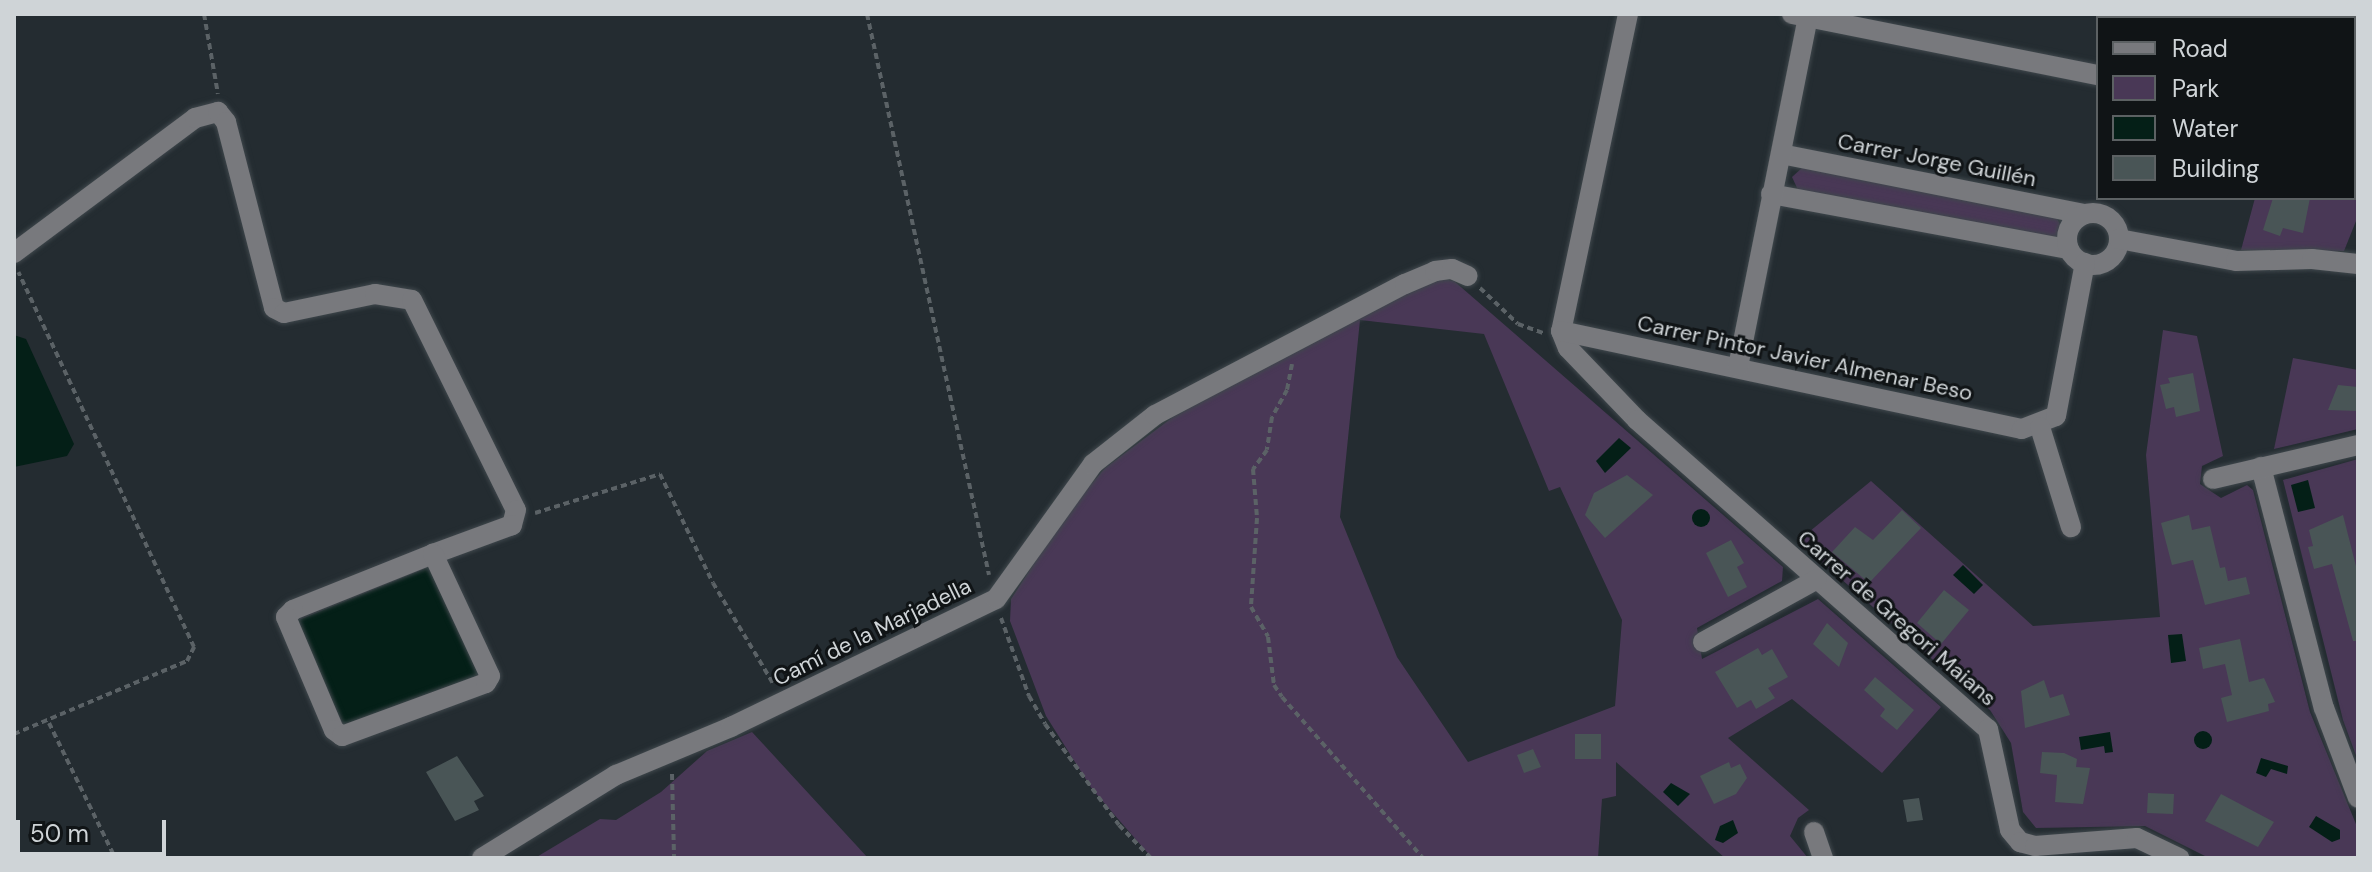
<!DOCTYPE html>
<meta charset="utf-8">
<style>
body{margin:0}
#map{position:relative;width:2372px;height:872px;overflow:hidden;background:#242c31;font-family:"DM Sans",sans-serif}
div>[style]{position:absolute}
.green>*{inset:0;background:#493856}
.water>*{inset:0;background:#041f17}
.round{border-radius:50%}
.building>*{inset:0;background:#495556}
.path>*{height:4px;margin-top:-2px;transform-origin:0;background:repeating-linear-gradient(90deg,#5b6266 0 6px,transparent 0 10px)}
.roads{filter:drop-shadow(0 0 2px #3f474c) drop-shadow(0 0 2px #3f474c)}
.minor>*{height:20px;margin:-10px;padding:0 10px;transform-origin:10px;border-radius:10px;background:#78797d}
.minor>.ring{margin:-10px;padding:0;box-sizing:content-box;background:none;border:20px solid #78797d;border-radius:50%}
span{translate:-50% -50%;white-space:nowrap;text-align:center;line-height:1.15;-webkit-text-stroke:6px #101416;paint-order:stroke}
.street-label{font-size:22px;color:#cfd4d7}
.frame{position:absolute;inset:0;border:16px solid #cfd4d7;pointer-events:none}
.legend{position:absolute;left:2096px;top:16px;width:260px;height:184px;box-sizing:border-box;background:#101416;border:2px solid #5c6163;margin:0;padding:10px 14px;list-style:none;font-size:24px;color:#cfd4d7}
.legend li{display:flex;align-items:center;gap:16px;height:40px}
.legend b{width:40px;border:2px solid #5c6163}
.scale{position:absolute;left:16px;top:820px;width:150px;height:36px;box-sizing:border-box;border:4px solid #cfd4d7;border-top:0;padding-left:10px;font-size:24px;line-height:28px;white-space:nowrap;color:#cfd4d7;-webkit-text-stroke:6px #101416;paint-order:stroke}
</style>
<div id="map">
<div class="green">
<i style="clip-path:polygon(1803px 167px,2057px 218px,2063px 231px,2057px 240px,1798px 190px,1792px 177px)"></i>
<i style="clip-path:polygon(2354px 173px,2358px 216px,2344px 251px,2241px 250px,2255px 198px,2354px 198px)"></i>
<i style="clip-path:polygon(evenodd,1443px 279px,1454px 281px,1783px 567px,1782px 581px,1697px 628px,1702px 659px,1818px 599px,1941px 707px,1882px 773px,1792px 699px,1728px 738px,1809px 810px,1798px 818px,1790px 836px,1808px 858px,1725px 858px,1616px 762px,1616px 796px,1602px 799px,1598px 858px,1152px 858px,1092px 789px,1046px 716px,1010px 621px,1011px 599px,1068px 511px,1105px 468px,1173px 417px,1409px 290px,1443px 279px,1360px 320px,1484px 334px,1549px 491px,1560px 487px,1622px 620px,1615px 706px,1468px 762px,1397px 657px,1340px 517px,1360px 320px)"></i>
<i style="clip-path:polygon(2163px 330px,2197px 336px,2223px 456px,2202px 466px,2200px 484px,2221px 498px,2247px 485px,2253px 490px,2310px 712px,2358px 829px,2358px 858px,2209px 858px,2145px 826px,2036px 828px,2023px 812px,2011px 743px,1990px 710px,1798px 541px,1871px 481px,2033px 626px,2160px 617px,2146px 455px)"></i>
<i style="clip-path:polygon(2293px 358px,2358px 370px,2358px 429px,2274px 449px)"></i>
<i style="clip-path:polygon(2358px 459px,2358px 761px,2343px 720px,2283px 480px)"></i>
<i style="clip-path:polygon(752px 732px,868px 858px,535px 858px,600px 819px,616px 820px,661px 792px,707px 751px)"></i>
</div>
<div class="water">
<i style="clip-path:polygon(14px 335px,26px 339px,74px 444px,67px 456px,14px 467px)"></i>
<i style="clip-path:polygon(1619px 438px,1631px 448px,1605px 473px,1596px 461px)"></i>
<i style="clip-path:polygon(2308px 480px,2315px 508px,2298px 512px,2291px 485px)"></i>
<i class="round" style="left:1692px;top:509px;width:18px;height:18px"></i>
<i style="clip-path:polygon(1963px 565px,1983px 585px,1974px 594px,1953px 575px)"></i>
<i style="clip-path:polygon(429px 567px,482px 674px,344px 726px,294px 622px)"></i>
<i style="clip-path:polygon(2182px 634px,2186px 661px,2171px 663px,2168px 635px)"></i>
<i class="round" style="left:2194px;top:731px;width:18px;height:18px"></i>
<i style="clip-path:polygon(2110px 732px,2113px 752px,2105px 753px,2104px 746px,2081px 750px,2079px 737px)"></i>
<i style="clip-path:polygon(2261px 758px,2288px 766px,2287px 774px,2271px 769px,2266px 777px,2256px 773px)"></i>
<i style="clip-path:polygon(1671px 783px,1690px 794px,1678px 806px,1663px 792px)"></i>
<i style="clip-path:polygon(2316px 816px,2340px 830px,2340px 839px,2332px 842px,2309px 827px)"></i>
<i style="clip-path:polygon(1733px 820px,1738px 833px,1723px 843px,1715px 840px,1720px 826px)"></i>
</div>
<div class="building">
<i style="clip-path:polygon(2273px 198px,2310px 198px,2303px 233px,2283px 228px,2280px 236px,2263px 230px)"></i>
<i style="clip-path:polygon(2193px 373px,2200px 411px,2176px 417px,2174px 407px,2166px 409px,2160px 385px,2170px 383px,2168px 378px)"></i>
<i style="clip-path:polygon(2338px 385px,2358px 387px,2358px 411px,2328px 410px)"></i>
<i style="clip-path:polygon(1627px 475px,1653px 495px,1605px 538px,1585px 515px,1594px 493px)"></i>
<i style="clip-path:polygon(1902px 510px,1921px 528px,1869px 583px,1832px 552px,1855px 527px,1873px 540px)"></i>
<i style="clip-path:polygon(2189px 515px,2192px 530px,2210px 526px,2220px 568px,2225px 567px,2228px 581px,2246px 577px,2250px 594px,2205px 605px,2193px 560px,2172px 565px,2161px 523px)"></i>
<i style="clip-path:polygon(2343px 515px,2358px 574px,2358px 641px,2353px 641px,2332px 564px,2314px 569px,2308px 547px,2313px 546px,2309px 530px)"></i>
<i style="clip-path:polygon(1731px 540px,1744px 563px,1737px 567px,1747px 587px,1728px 597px,1706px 553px)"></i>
<i style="clip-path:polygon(1944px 590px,1969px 610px,1941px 644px,1917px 623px)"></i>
<i style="clip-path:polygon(1827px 623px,1848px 643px,1839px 667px,1813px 644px)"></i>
<i style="clip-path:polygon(2240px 639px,2249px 682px,2264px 678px,2275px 702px,2268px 704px,2269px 711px,2227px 722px,2221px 698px,2232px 695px,2225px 664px,2203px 669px,2199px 648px)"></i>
<i style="clip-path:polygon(1758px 648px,1762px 655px,1772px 649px,1788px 677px,1768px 688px,1775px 698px,1756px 709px,1751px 700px,1737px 708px,1715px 672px)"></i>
<i style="clip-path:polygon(1875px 677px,1914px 710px,1897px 730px,1880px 716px,1885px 709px,1864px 690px)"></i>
<i style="clip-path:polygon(2044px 680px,2050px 698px,2063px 694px,2070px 715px,2025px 728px,2021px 691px)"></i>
<i style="clip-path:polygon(1575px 734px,1601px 734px,1601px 759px,1575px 759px)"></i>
<i style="clip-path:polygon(1533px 749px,1541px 767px,1524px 773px,1517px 755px)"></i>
<i style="clip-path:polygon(2042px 752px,2064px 753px,2077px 759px,2076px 767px,2090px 768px,2083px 804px,2055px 802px,2057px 775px,2040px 773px)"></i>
<i style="clip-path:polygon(457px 756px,484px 796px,474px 801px,479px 810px,455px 821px,426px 772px)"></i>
<i style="clip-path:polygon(1729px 762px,1731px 768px,1740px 764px,1747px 778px,1736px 794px,1714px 804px,1700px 776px)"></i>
<i style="clip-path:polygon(2148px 793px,2174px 794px,2173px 814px,2147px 813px)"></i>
<i style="clip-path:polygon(2221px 794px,2274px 822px,2258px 847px,2205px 821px)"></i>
<i style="clip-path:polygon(1919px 798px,1923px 820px,1907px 822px,1903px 800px)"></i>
</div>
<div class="path">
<i style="left:204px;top:14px;width:81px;rotate:80.1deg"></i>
<i style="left:867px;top:14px;width:574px;rotate:77.73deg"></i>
<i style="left:2311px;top:14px;width:16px;rotate:14deg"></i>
<i style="left:2139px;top:18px;width:4px;rotate:-76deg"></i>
<i style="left:2354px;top:25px;width:4px;rotate:14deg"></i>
<i style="left:1480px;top:288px;width:52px;rotate:43.5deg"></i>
<i style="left:1518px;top:324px;width:27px;rotate:20deg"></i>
<i style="left:1292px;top:364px;width:26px;rotate:101deg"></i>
<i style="left:1287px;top:390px;width:31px;rotate:119deg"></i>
<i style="left:1272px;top:417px;width:33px;rotate:99deg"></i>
<i style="left:1267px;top:450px;width:24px;rotate:126deg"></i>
<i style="left:1253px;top:469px;width:49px;rotate:85.3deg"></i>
<i style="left:1257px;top:518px;width:89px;rotate:93.9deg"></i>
<i style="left:1251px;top:607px;width:34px;rotate:60deg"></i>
<i style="left:1268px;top:637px;width:48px;rotate:82.9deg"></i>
<i style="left:1274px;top:685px;width:14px;rotate:56deg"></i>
<i style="left:1282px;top:697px;width:214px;rotate:48.8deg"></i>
<i style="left:535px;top:513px;width:131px;rotate:-17.3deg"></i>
<i style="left:660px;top:474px;width:121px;rotate:64.1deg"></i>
<i style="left:713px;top:583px;width:119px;rotate:59.1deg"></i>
<i style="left:1001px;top:618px;width:83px;rotate:70.3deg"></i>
<i style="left:1029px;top:696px;width:32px;rotate:60deg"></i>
<i style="left:1045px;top:724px;width:125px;rotate:53.8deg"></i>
<i style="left:1119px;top:825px;width:46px;rotate:45.9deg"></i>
<i style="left:49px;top:723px;width:150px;rotate:63.9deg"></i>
<i style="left:14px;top:734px;width:188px;rotate:-22.9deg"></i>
<i style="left:187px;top:661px;width:16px;rotate:-63deg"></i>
<i style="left:194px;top:647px;width:414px;rotate:-115.1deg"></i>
<i style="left:672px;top:774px;width:84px;rotate:88.6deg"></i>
</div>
<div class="roads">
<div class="minor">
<i style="left:1628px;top:14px;width:324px;rotate:101.9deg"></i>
<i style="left:1561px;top:331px;width:18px;rotate:68deg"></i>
<i style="left:1568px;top:348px;width:100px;rotate:46.2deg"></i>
<i style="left:1637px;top:420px;width:468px;rotate:41.4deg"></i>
<i style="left:1988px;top:729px;width:103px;rotate:77.7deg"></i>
<i style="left:2010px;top:830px;width:16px;rotate:50deg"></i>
<i style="left:2020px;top:842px;width:16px;rotate:15deg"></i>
<i style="left:2035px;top:846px;width:102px;rotate:-4.5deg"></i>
<i style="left:2137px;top:838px;width:47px;rotate:25.5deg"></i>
<i style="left:1792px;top:14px;width:312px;rotate:11.3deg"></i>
<i style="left:2354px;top:128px;width:4px;rotate:14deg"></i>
<i style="left:1781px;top:154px;width:308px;rotate:11.2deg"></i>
<i style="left:1771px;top:194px;width:303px;rotate:10.5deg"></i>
<i class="ring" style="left:2067px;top:213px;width:32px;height:32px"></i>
<i style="left:2119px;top:239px;width:119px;rotate:10.6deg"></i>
<i style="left:2236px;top:261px;width:76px;rotate:-1.5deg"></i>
<i style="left:2312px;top:259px;width:46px;rotate:6.2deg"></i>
<i style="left:14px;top:253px;width:226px;rotate:-36.7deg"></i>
<i style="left:195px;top:118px;width:24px;rotate:-15deg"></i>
<i style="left:218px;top:112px;width:13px;rotate:51deg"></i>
<i style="left:226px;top:122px;width:192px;rotate:75.5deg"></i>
<i style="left:274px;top:308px;width:11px;rotate:27deg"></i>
<i style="left:284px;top:313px;width:93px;rotate:-11.8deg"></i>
<i style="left:375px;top:294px;width:37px;rotate:9deg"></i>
<i style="left:412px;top:300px;width:234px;rotate:63.7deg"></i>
<i style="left:516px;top:510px;width:16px;rotate:105deg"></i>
<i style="left:512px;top:525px;width:84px;rotate:159.8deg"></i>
<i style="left:433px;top:554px;width:151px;rotate:158.2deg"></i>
<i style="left:293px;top:610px;width:10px;rotate:135deg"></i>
<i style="left:286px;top:617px;width:123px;rotate:67deg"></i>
<i style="left:334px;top:730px;width:10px;rotate:37deg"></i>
<i style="left:342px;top:736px;width:153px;rotate:-20.2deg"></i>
<i style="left:486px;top:683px;width:8px;rotate:-60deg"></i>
<i style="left:490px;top:676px;width:135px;rotate:-115deg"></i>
<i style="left:1561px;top:331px;width:471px;rotate:12deg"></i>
<i style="left:2022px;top:429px;width:36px;rotate:-21deg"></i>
<i style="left:2056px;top:416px;width:156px;rotate:-79.3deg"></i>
<i style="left:1738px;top:367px;width:357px;rotate:-78.7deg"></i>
<i style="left:2040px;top:427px;width:105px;rotate:72.8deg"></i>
<i style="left:2261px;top:467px;width:249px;rotate:75.4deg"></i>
<i style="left:2324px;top:708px;width:96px;rotate:69.3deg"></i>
<i style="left:2213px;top:479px;width:149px;rotate:-13.2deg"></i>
<i style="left:1703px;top:642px;width:130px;rotate:-28.9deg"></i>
<i style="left:1814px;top:832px;width:28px;rotate:71deg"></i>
<i style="left:482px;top:858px;width:158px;rotate:-31.8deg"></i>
<i style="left:616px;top:775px;width:125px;rotate:-22.7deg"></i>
<i style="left:731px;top:727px;width:294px;rotate:-25.8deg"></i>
<i style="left:996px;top:599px;width:166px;rotate:-54.3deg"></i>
<i style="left:1093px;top:464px;width:79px;rotate:-38.3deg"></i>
<i style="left:1155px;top:415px;width:282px;rotate:-27.7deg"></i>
<i style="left:1405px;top:284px;width:33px;rotate:-23deg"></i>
<i style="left:1435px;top:271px;width:17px;rotate:-7deg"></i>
<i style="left:1452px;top:269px;width:17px;rotate:24deg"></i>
</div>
</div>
<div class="street-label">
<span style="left:1937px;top:160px;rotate:11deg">Carrer Jorge Guillén</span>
<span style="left:1805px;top:358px;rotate:12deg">Carrer Pintor Javier Almenar Beso</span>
<span style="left:1897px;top:618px;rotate:41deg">Carrer de Gregori Maians</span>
<span style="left:872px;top:632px;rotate:-26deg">Camí de la Marjadella</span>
</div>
<div class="frame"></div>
<ul class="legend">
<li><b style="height:10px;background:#78797d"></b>Road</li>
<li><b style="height:22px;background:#493856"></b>Park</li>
<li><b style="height:22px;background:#041f17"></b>Water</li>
<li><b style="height:22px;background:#495556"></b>Building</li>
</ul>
<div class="scale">50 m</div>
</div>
